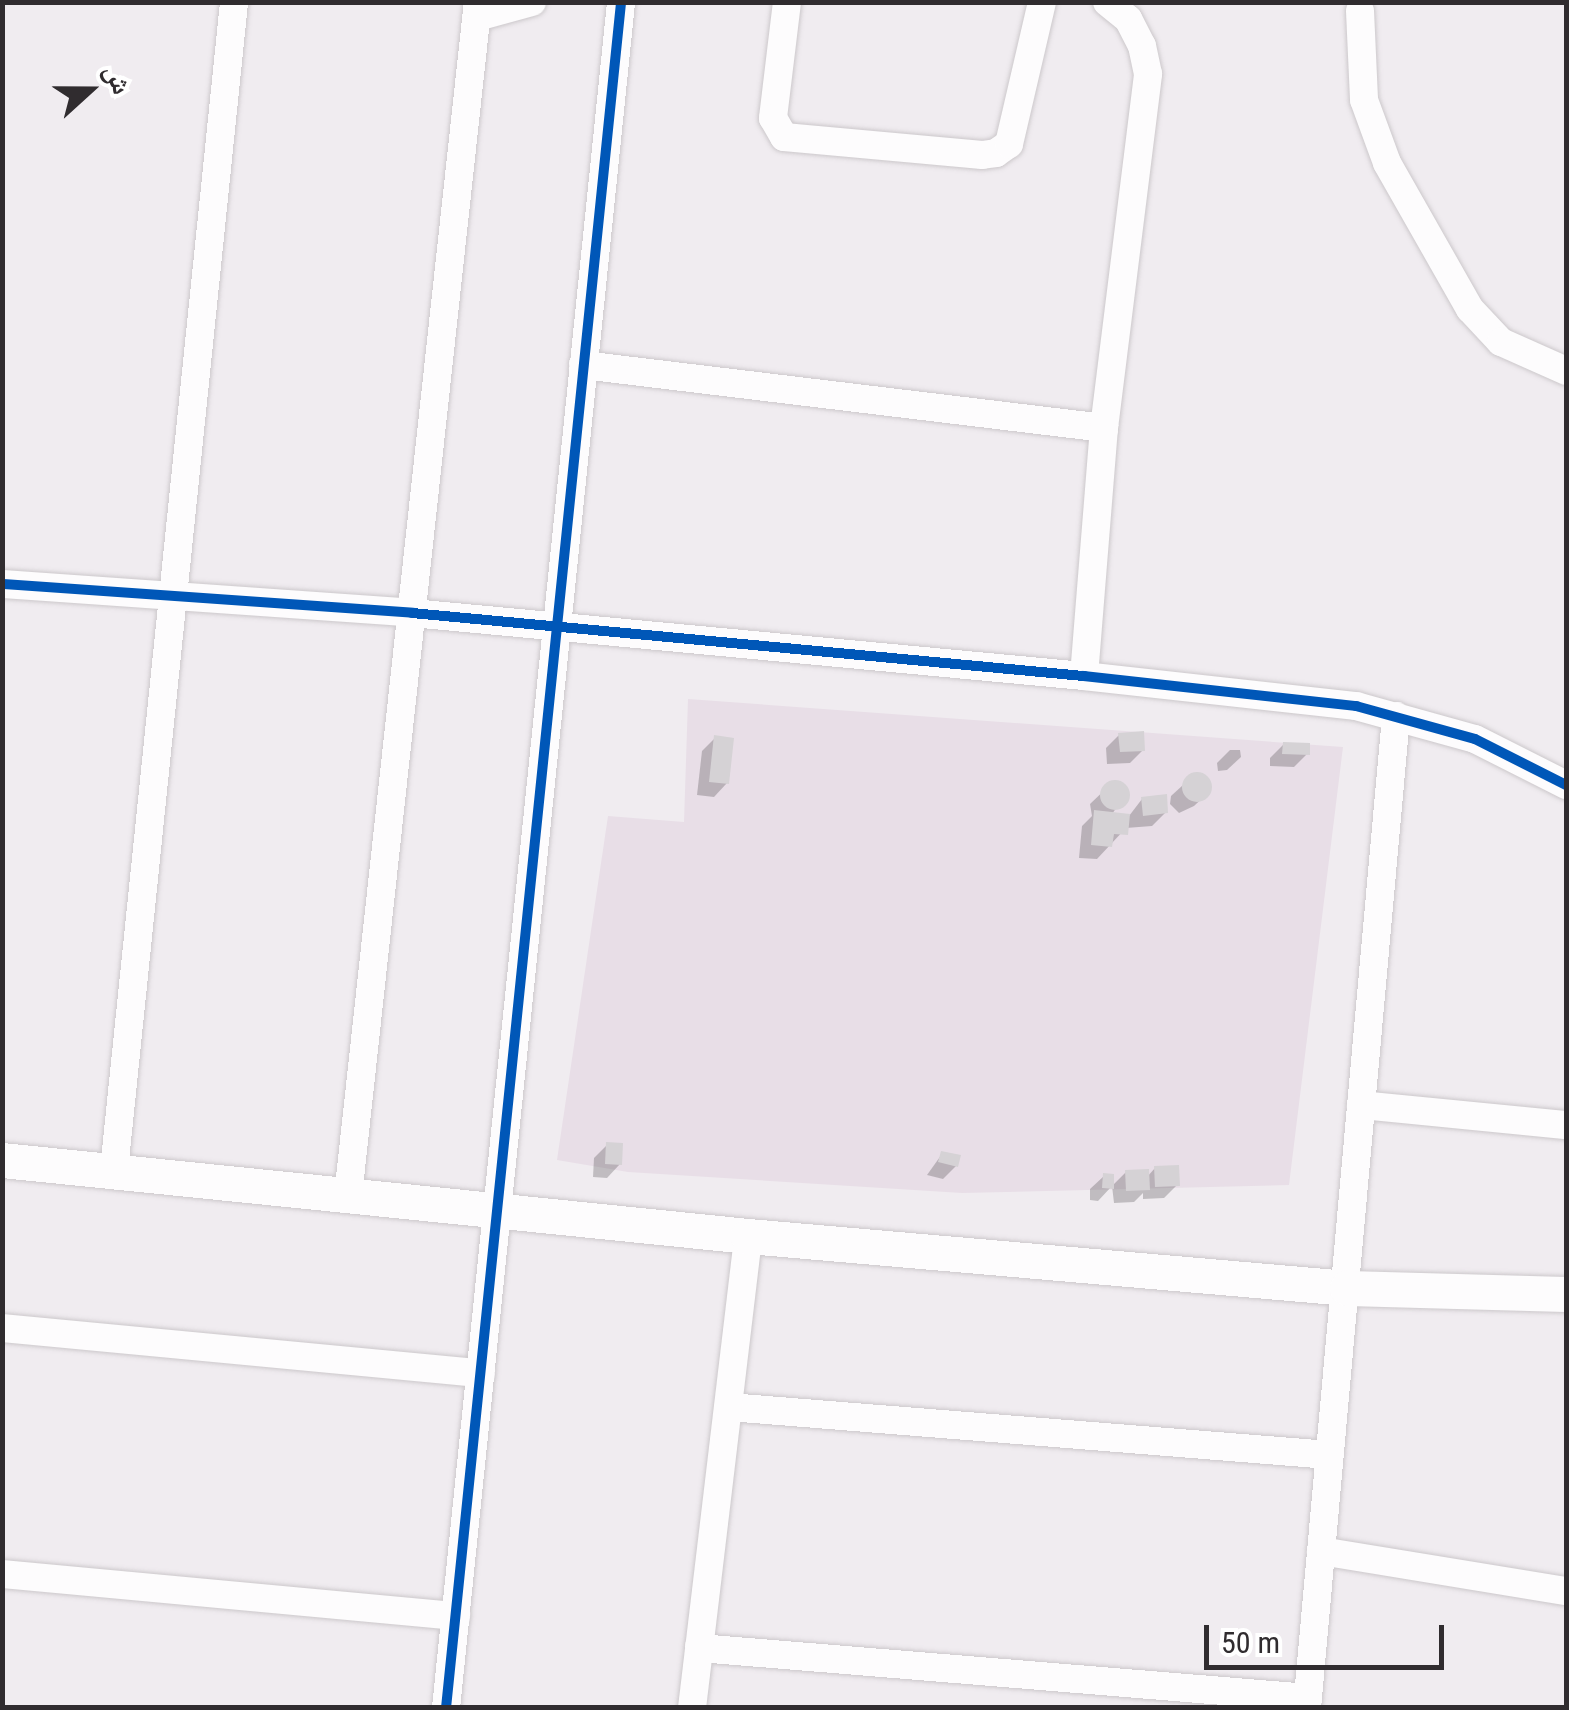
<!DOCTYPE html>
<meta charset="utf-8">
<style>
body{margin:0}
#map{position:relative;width:1569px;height:1710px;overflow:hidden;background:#f0ecf0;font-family:"Roboto Condensed","Noto Naskh Arabic",sans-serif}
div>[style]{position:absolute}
.built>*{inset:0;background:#e8dee7}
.shadow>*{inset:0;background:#0003}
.building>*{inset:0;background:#d5d2d5}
.round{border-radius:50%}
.roads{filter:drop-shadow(0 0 2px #ccc8cb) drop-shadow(0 0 2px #ccc8cb)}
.minor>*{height:28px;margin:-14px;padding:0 14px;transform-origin:14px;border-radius:14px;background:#fdfcfd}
.tertiary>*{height:35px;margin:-17.5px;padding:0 17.5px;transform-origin:17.5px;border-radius:17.5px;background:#fdfcfd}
.cycleway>*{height:10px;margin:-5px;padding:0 5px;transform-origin:5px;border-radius:5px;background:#0057b8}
span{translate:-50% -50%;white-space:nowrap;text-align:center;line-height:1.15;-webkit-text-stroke:10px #fff;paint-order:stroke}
.frame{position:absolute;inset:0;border:5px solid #302c2f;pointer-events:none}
.north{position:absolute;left:40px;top:40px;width:100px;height:100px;-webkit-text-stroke:8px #fff;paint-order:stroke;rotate:69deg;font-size:28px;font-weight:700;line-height:40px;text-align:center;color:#302c2f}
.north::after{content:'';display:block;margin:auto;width:35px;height:45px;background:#302c2f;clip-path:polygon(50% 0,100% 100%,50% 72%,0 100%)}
.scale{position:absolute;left:1204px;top:1625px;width:240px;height:45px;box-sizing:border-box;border:5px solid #302c2f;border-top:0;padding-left:12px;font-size:30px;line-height:35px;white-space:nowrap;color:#302c2f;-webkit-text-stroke:8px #fff;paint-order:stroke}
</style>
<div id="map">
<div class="built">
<i style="clip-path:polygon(688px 699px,1343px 747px,1289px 1185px,962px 1193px,628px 1172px,557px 1160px,608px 816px,684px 822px)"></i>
</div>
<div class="shadow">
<i style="clip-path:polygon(1119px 735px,1143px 750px,1130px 763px,1107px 764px,1106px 748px)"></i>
<i style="clip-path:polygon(715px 738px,727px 783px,714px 797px,697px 795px,702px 751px)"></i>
<i style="clip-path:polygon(1284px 744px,1307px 754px,1294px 767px,1270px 766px,1270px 758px)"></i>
<i style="clip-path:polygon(1230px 750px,1240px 750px,1241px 757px,1227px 770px,1218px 771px,1217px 763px)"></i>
<i style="clip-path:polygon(1195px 774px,1209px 785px,1208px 793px,1194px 806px,1179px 813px,1170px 804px,1171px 796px)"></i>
<i style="clip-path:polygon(1113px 782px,1127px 793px,1112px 814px,1129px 816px,1142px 799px,1166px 812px,1152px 826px,1126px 828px,1097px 859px,1079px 858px,1082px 826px,1092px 816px,1090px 804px)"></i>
<i style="clip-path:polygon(607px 1145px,620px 1164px,607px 1178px,593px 1177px,594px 1158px)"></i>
<i style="clip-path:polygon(942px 1154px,956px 1166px,943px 1179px,927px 1175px)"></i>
<i style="clip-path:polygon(1155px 1168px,1177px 1185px,1164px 1198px,1143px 1199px,1143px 1193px,1134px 1202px,1114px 1203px,1112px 1186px,1098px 1201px,1090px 1200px,1090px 1189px,1104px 1176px,1111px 1187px,1126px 1172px,1147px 1177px)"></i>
</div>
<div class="building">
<i style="clip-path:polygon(1144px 731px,1145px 751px,1120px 752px,1118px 733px)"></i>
<i style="clip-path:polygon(714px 735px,734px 738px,729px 784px,709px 782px)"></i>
<i style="clip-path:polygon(1283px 742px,1310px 743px,1310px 755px,1282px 754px)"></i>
<i class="round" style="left:1182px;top:772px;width:30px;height:30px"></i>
<i class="round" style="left:1100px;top:780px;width:30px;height:30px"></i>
<i style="clip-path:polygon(1167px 794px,1168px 813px,1143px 816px,1141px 797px)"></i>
<i style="clip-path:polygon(1094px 810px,1130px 814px,1128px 835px,1114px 834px,1112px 847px,1091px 845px)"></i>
<i style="clip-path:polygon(606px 1142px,623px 1143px,622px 1165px,605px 1164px)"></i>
<i style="clip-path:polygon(941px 1151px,961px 1155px,958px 1167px,938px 1162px)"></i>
<i style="clip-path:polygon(1179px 1165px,1180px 1186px,1155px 1187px,1154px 1166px)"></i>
<i style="clip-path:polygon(1149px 1169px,1150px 1190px,1126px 1191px,1125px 1170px)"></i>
<i style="clip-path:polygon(1103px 1173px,1114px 1174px,1114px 1189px,1102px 1188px)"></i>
</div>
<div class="roads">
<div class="minor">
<i style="left:787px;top:2px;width:117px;rotate:96.9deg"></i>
<i style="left:773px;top:118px;width:22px;rotate:60deg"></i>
<i style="left:784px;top:137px;width:199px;rotate:5.2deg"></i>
<i style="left:982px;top:155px;width:14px;rotate:-8deg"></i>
<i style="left:996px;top:153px;width:16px;rotate:-35deg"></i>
<i style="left:1009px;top:144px;width:146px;rotate:-76.9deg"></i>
<i style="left:1360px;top:11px;width:89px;rotate:87.4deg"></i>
<i style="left:1364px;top:100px;width:67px;rotate:69.9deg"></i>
<i style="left:1387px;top:163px;width:168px;rotate:60.4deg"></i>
<i style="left:1470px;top:309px;width:45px;rotate:46.8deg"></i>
<i style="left:1501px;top:342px;width:71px;rotate:24deg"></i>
<i style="left:477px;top:17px;width:57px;rotate:-15.3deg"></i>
<i style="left:583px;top:365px;width:525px;rotate:6.89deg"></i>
<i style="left:2px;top:584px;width:411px;rotate:4deg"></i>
<i style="left:412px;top:613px;width:675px;rotate:5.36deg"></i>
<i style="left:1084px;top:676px;width:274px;rotate:6.3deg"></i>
<i style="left:1356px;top:706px;width:123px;rotate:15.5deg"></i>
<i style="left:1475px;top:739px;width:102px;rotate:26.8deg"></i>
<i style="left:1084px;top:676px;width:249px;rotate:-85.4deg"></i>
<i style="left:1104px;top:428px;width:357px;rotate:-82.9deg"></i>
<i style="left:1148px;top:74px;width:29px;rotate:-102deg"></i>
<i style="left:1142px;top:46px;width:30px;rotate:-117deg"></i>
<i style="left:1128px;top:19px;width:27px;rotate:-141deg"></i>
<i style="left:1361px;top:1105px;width:206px;rotate:5.6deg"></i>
<i style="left:114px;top:1170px;width:1174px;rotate:-84.13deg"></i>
<i style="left:348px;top:1196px;width:1201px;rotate:-83.79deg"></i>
<i style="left:2px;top:1328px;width:481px;rotate:5.4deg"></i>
<i style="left:729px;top:1407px;width:602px;rotate:4.57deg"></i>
<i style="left:1321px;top:1551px;width:248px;rotate:9.3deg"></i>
<i style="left:2px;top:1574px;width:456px;rotate:5.3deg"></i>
<i style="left:699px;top:1648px;width:611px;rotate:4.69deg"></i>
<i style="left:446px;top:1708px;width:1715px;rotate:-84.14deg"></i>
<i style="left:692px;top:1708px;width:475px;rotate:-83.2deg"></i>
<i style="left:1307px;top:1708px;width:996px;rotate:-84.87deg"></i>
</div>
<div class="tertiary">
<i style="left:2px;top:1160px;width:750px;rotate:5.82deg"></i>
<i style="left:748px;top:1236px;width:601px;rotate:4.96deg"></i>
<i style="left:1347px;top:1288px;width:219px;rotate:1.6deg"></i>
</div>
</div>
<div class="cycleway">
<i style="left:2px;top:584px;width:411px;rotate:4deg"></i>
<i style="left:412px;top:613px;width:675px;rotate:5.36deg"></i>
<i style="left:1084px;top:676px;width:274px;rotate:6.3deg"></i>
<i style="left:1356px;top:706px;width:123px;rotate:15.5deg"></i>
<i style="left:1475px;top:739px;width:102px;rotate:26.8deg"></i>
<i style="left:446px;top:1708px;width:1715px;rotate:-84.14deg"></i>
</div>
<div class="frame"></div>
<div class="north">ش</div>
<div class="scale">50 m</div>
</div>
